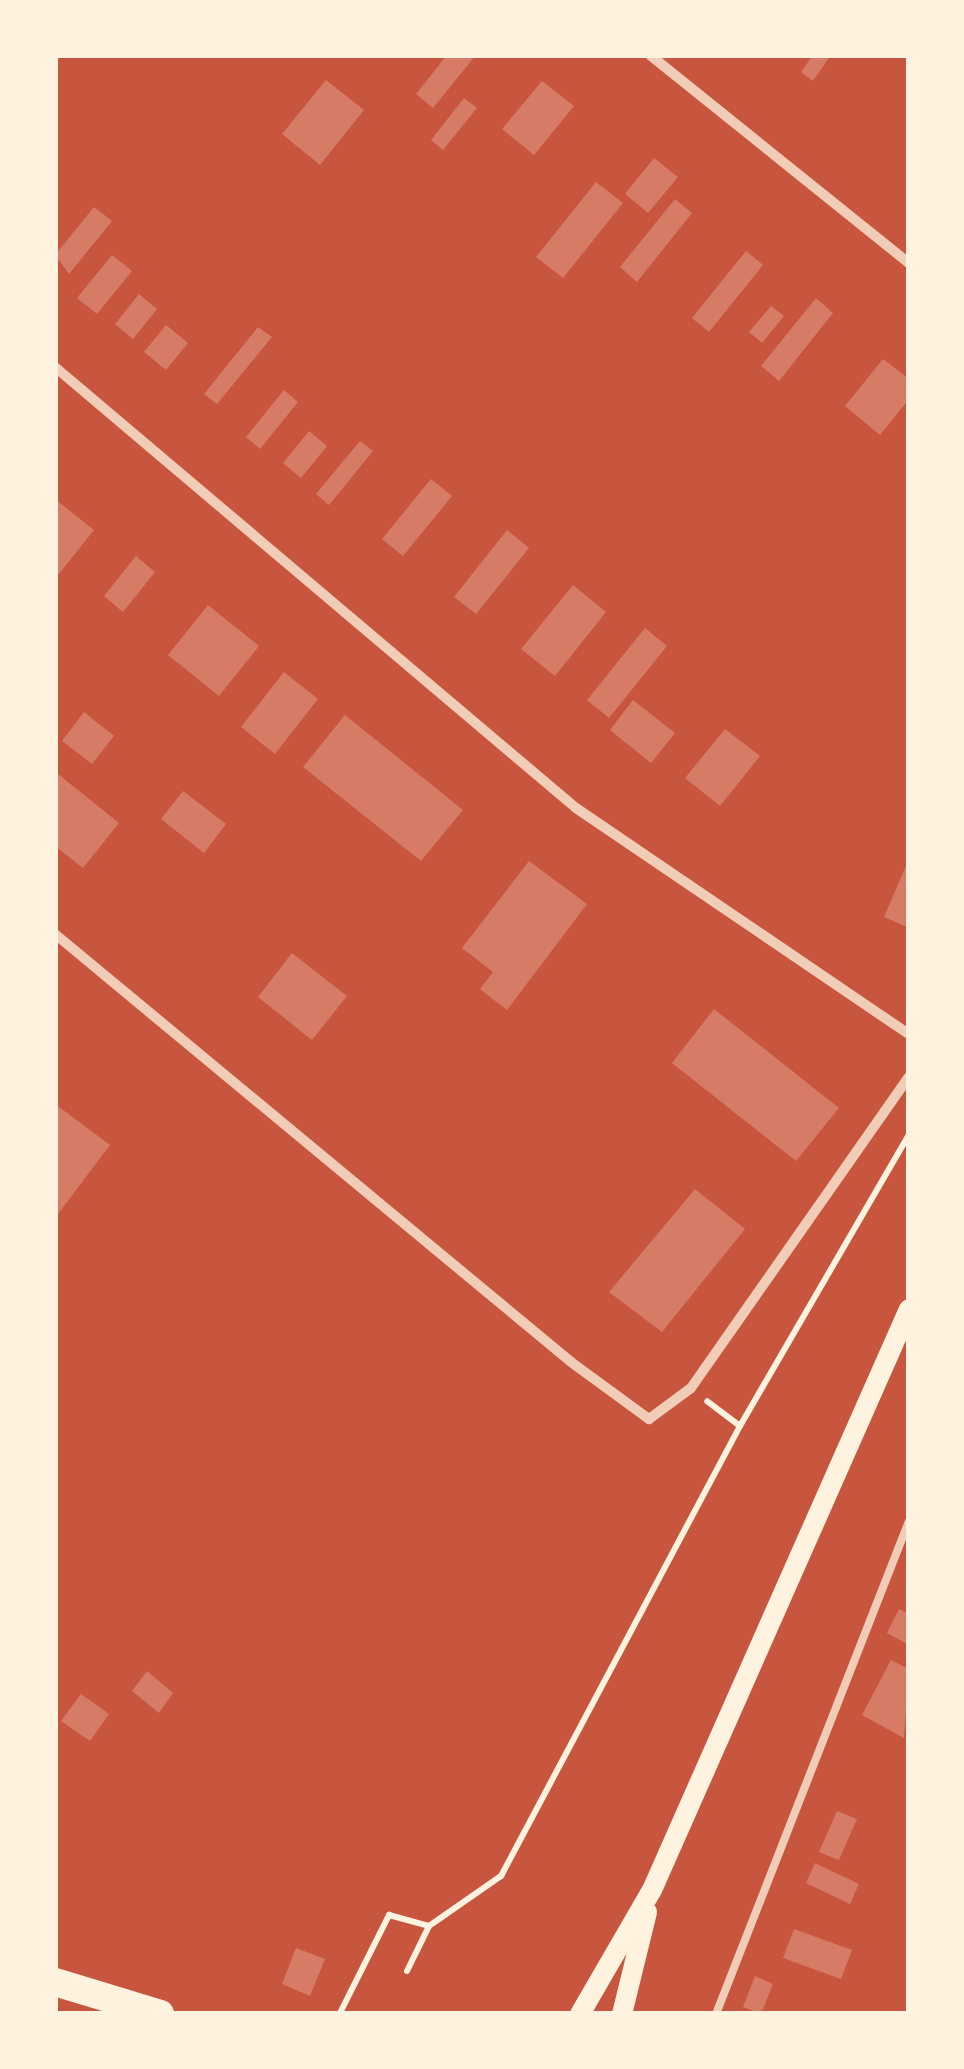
<!DOCTYPE html>
<style>
body{margin:0}
#map{position:relative;width:964px;height:2069px;overflow:hidden;background:#c8553d;font-family:"Exo 2",sans-serif}
div>[style]{position:absolute}
.building>*{inset:0;background:#d67c66}
.path>*{height:6px;margin:-3px;padding:0 3px;transform-origin:3px;border-radius:3px;background:#fff3e0}
.service>*{height:8px;margin:-4px;padding:0 4px;transform-origin:4px;border-radius:4px;background:#f1ccb7}
.minor>*{height:10px;margin:-5px;padding:0 5px;transform-origin:5px;border-radius:5px;background:#f1ccb7}
.secondary>*{height:20px;margin:-10px;padding:0 10px;transform-origin:10px;border-radius:10px;background:#fff3e0}
.trunk>*{height:28px;margin:-14px;padding:0 14px;transform-origin:14px;border-radius:14px;background:#fff3e0}
span{translate:-50% -50%;white-space:nowrap;text-align:center;line-height:1.15;-webkit-text-stroke:10px #fff3e0;paint-order:stroke}
.frame{position:absolute;inset:0;border:58px solid #fff3e0;pointer-events:none}
</style>
<div id="map">
<div class="building">
<i style="clip-path:polygon(447px 55px,476px 55px,433px 108px,416px 94px)"></i>
<i style="clip-path:polygon(813px 55px,831px 55px,813px 81px,801px 72px)"></i>
<i style="clip-path:polygon(326px 80px,364px 110px,320px 165px,282px 134px)"></i>
<i style="clip-path:polygon(542px 81px,574px 106px,534px 155px,502px 129px)"></i>
<i style="clip-path:polygon(464px 98px,477px 108px,443px 150px,431px 140px)"></i>
<i style="clip-path:polygon(654px 158px,678px 177px,648px 213px,625px 194px)"></i>
<i style="clip-path:polygon(596px 182px,623px 203px,563px 278px,536px 257px)"></i>
<i style="clip-path:polygon(675px 199px,692px 213px,637px 282px,620px 267px)"></i>
<i style="clip-path:polygon(94px 207px,112px 221px,69px 274px,55px 255px)"></i>
<i style="clip-path:polygon(746px 251px,763px 265px,709px 332px,692px 318px)"></i>
<i style="clip-path:polygon(112px 255px,132px 271px,97px 314px,77px 298px)"></i>
<i style="clip-path:polygon(139px 294px,157px 309px,133px 339px,115px 324px)"></i>
<i style="clip-path:polygon(816px 298px,833px 313px,779px 381px,761px 366px)"></i>
<i style="clip-path:polygon(771px 306px,784px 316px,762px 343px,749px 332px)"></i>
<i style="clip-path:polygon(166px 325px,188px 343px,166px 370px,144px 352px)"></i>
<i style="clip-path:polygon(258px 327px,272px 337px,217px 404px,204px 394px)"></i>
<i style="clip-path:polygon(883px 359px,909px 379px,909px 399px,880px 435px,845px 406px)"></i>
<i style="clip-path:polygon(284px 390px,298px 402px,260px 449px,246px 437px)"></i>
<i style="clip-path:polygon(309px 431px,327px 446px,301px 478px,283px 463px)"></i>
<i style="clip-path:polygon(360px 441px,373px 451px,329px 505px,316px 494px)"></i>
<i style="clip-path:polygon(431px 479px,452px 496px,403px 556px,382px 539px)"></i>
<i style="clip-path:polygon(55px 499px,94px 530px,55px 579px)"></i>
<i style="clip-path:polygon(507px 530px,529px 548px,476px 614px,454px 597px)"></i>
<i style="clip-path:polygon(136px 556px,155px 572px,123px 612px,104px 596px)"></i>
<i style="clip-path:polygon(573px 585px,606px 612px,555px 676px,521px 649px)"></i>
<i style="clip-path:polygon(208px 605px,259px 646px,219px 696px,168px 655px)"></i>
<i style="clip-path:polygon(645px 628px,667px 646px,609px 718px,587px 700px)"></i>
<i style="clip-path:polygon(284px 672px,318px 699px,275px 754px,241px 727px)"></i>
<i style="clip-path:polygon(633px 700px,675px 733px,651px 763px,610px 730px)"></i>
<i style="clip-path:polygon(84px 712px,114px 736px,92px 764px,62px 741px)"></i>
<i style="clip-path:polygon(345px 715px,463px 810px,421px 861px,303px 767px)"></i>
<i style="clip-path:polygon(725px 729px,760px 756px,720px 806px,685px 778px)"></i>
<i style="clip-path:polygon(58px 774px,119px 823px,83px 868px,55px 846px)"></i>
<i style="clip-path:polygon(183px 791px,226px 824px,204px 853px,161px 819px)"></i>
<i style="clip-path:polygon(909px 859px,909px 928px,884px 917px)"></i>
<i style="clip-path:polygon(529px 861px,587px 904px,507px 1010px,480px 989px,493px 972px,462px 948px)"></i>
<i style="clip-path:polygon(292px 953px,347px 996px,312px 1040px,258px 997px)"></i>
<i style="clip-path:polygon(714px 1009px,839px 1108px,796px 1161px,672px 1063px)"></i>
<i style="clip-path:polygon(55px 1104px,110px 1145px,55px 1218px)"></i>
<i style="clip-path:polygon(695px 1189px,745px 1229px,662px 1332px,609px 1292px)"></i>
<i style="clip-path:polygon(899px 1609px,909px 1614px,909px 1645px,887px 1633px)"></i>
<i style="clip-path:polygon(891px 1660px,909px 1669px,904px 1738px,862px 1715px)"></i>
<i style="clip-path:polygon(147px 1671px,173px 1693px,159px 1713px,132px 1691px)"></i>
<i style="clip-path:polygon(81px 1694px,109px 1714px,90px 1741px,61px 1721px)"></i>
<i style="clip-path:polygon(837px 1811px,857px 1819px,839px 1860px,819px 1852px)"></i>
<i style="clip-path:polygon(815px 1863px,859px 1884px,850px 1904px,806px 1883px)"></i>
<i style="clip-path:polygon(794px 1929px,852px 1950px,841px 1979px,783px 1958px)"></i>
<i style="clip-path:polygon(296px 1948px,325px 1959px,310px 1996px,282px 1984px)"></i>
<i style="clip-path:polygon(755px 1976px,773px 1984px,761px 2014px,743px 2007px)"></i>
</div>
<div class="path">
<i style="left:740px;top:1426px;width:337px;rotate:-59.9deg"></i>
<i style="left:407px;top:1971px;width:50px;rotate:-63.9deg"></i>
<i style="left:429px;top:1926px;width:88px;rotate:-34.8deg"></i>
<i style="left:501px;top:1876px;width:510px;rotate:-62.03deg"></i>
<i style="left:740px;top:1426px;width:41px;rotate:-142.9deg"></i>
<i style="left:340px;top:2013px;width:110px;rotate:-63.4deg"></i>
<i style="left:389px;top:1915px;width:41px;rotate:15.4deg"></i>
</div>
<div class="service">
<i style="left:716px;top:2014px;width:529px;rotate:-68.62deg"></i>
</div>
<div class="minor">
<i style="left:650px;top:55px;width:332px;rotate:38.8deg"></i>
<i style="left:55px;top:367px;width:683px;rotate:40.25deg"></i>
<i style="left:576px;top:808px;width:402px;rotate:34.2deg"></i>
<i style="left:55px;top:934px;width:670px;rotate:39.67deg"></i>
<i style="left:571px;top:1362px;width:97px;rotate:36.2deg"></i>
<i style="left:649px;top:1419px;width:52px;rotate:-36.4deg"></i>
<i style="left:691px;top:1388px;width:380px;rotate:-55deg"></i>
</div>
<div class="secondary">
<i style="left:580px;top:2014px;width:143px;rotate:-59.9deg"></i>
<i style="left:652px;top:1890px;width:635px;rotate:-66.14deg"></i>
<i style="left:622px;top:2014px;width:105px;rotate:-76.2deg"></i>
</div>
<div class="trunk">
<i style="left:55px;top:1982px;width:110px;rotate:16.9deg"></i>
</div>
<div class="frame"></div>
</div>
